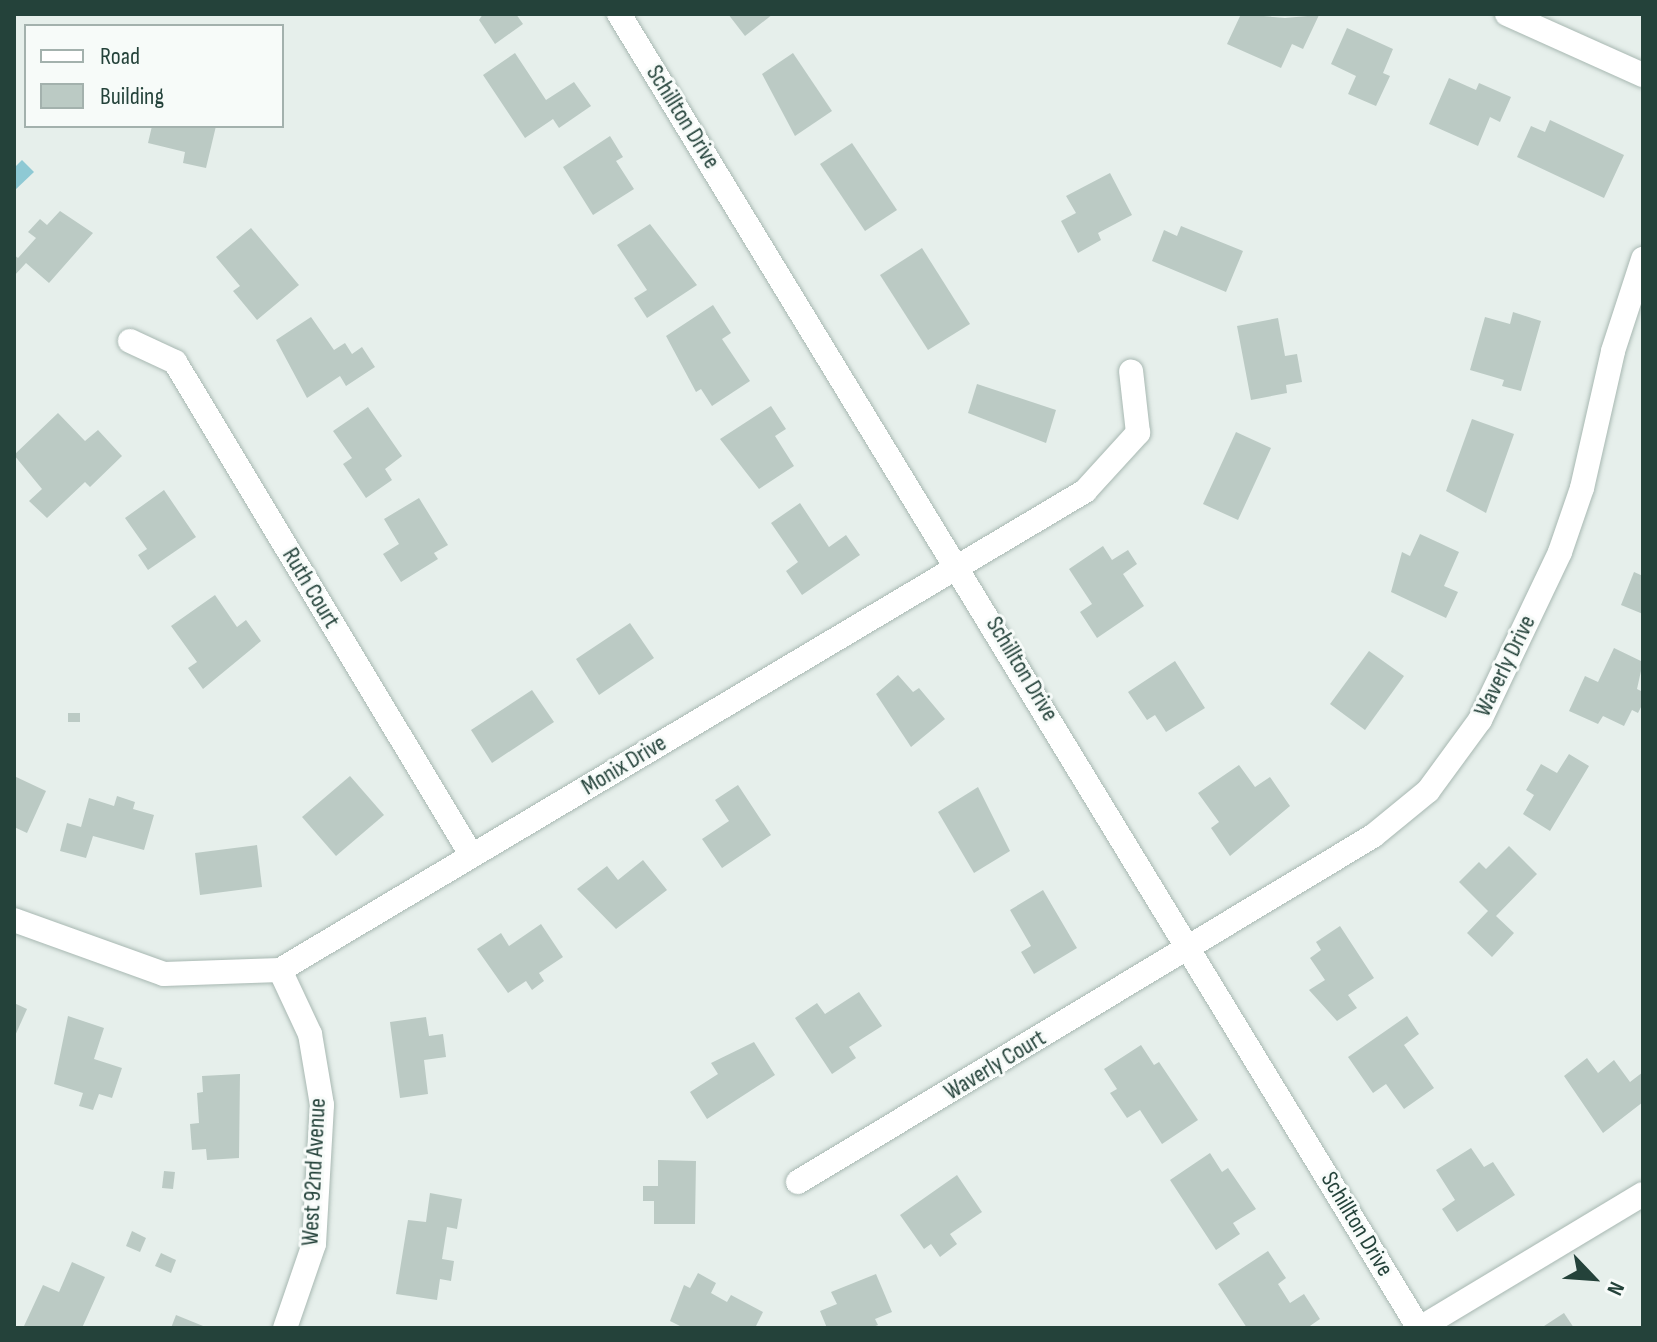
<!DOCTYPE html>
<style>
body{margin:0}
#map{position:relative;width:1657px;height:1342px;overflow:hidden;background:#e6efeb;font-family:"Sofia Sans Condensed",sans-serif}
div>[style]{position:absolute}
.water>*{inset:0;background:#8ec9d4}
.building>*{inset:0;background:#bbcac4}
.roads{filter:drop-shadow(0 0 2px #a8b8b2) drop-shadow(0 0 2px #a8b8b2)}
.minor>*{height:24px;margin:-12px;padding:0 12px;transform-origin:12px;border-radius:12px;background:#fff}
span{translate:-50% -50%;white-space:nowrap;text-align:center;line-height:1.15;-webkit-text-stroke:6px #f7fbf9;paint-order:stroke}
.street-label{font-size:24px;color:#24423a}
.frame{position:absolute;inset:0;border:16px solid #24423a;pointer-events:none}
.legend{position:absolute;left:24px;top:24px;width:260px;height:104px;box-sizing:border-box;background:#f7fbf9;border:2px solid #a3b1ad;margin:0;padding:10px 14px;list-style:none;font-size:24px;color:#24423a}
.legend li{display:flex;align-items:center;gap:16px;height:40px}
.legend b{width:40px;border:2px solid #a3b1ad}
.north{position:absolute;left:1553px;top:1238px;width:80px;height:80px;-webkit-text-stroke:6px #f7fbf9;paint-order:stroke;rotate:115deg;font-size:22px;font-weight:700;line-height:32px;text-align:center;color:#24423a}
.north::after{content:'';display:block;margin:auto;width:28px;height:36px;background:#24423a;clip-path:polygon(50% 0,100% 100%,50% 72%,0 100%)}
</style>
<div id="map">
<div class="water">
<i style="clip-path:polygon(22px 160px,34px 172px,14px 191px,14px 168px)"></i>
</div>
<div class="building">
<i style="clip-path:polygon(483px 14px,516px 14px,523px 24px,495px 44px,479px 20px)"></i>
<i style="clip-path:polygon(728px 14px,773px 14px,745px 36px)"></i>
<i style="clip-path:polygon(1241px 14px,1285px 18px,1319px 15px,1303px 49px,1292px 44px,1281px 68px,1227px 44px)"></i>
<i style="clip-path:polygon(1347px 28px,1393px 49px,1383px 73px,1390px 76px,1376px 106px,1348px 94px,1356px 76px,1331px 64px)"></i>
<i style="clip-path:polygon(515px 53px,546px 100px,574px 82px,591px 106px,559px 128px,553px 119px,525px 138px,483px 75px)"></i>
<i style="clip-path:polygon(793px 53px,832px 111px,795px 136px,762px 74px)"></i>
<i style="clip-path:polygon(1449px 78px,1476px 90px,1479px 83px,1511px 97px,1500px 122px,1490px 117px,1478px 146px,1429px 124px)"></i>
<i style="clip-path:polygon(1550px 120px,1624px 155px,1604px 198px,1517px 157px,1531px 126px,1545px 132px)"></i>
<i style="clip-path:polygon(152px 126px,216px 126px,206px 168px,183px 163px,185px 152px,148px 143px)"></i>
<i style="clip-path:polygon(610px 136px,623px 157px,616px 161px,634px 189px,593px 215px,563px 167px)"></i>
<i style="clip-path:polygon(852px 143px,897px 210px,865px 231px,820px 164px)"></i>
<i style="clip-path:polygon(1110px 173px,1132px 215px,1098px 233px,1101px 240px,1078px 253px,1061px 221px,1076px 213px,1066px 196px)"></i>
<i style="clip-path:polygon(60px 211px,93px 233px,49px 283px,26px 263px,14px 276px,14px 255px,18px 258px,36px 238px,28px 232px,40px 219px,47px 225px)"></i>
<i style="clip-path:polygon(650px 224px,697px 285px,647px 318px,634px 298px,647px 290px,617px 245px)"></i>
<i style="clip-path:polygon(1181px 226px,1243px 251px,1226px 292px,1152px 261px,1164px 230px,1177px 236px)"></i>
<i style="clip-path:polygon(251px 228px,299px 285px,257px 320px,233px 291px,240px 286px,216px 257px)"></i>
<i style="clip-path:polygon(922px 248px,970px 324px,928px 350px,880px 275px)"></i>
<i style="clip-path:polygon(713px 305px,731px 333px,722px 339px,750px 381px,712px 406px,701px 389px,696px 392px,666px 336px)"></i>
<i style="clip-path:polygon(1513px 312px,1541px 321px,1521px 391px,1502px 386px,1504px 380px,1470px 370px,1485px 317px,1510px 324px)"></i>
<i style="clip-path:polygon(311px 317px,334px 350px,345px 343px,352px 354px,362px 347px,375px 367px,346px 386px,340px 376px,307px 398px,276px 340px)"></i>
<i style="clip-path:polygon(1278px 318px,1285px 356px,1297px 354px,1302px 382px,1286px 385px,1287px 393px,1251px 400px,1237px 326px)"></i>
<i style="clip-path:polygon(977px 384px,1056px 410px,1046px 443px,968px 413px)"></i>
<i style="clip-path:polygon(771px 406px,786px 429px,775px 436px,794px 466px,759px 489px,720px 439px)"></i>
<i style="clip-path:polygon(368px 407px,402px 456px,385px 469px,392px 480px,366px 498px,343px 464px,352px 458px,333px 431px)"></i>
<i style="clip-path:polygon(58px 413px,85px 441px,98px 430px,122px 456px,90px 487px,85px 482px,47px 518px,29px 501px,42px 489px,14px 455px)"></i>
<i style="clip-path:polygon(1472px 419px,1514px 434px,1486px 513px,1446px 491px)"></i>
<i style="clip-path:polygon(1236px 432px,1271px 448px,1238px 520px,1203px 504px)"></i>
<i style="clip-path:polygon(164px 490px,196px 537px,148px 570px,138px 555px,147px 549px,125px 518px)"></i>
<i style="clip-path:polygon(419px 498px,448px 545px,434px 553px,438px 559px,401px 582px,383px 554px,399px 544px,384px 519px)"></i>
<i style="clip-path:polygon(800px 503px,829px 547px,846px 535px,860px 555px,802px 595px,786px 571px,798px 562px,771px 523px)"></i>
<i style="clip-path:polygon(1420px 534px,1459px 552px,1444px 586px,1458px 592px,1446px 618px,1391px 592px,1402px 552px,1410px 556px)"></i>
<i style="clip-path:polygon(1103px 546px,1112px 560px,1128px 550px,1137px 564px,1123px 574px,1144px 606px,1097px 638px,1080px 612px,1092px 604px,1069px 569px)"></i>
<i style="clip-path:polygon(1634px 572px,1643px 576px,1643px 614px,1621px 605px)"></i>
<i style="clip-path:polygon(215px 595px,237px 627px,246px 620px,261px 641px,203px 689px,188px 668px,197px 662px,171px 626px)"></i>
<i style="clip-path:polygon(630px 623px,654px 658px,599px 695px,576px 659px)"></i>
<i style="clip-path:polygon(1614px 648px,1643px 662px,1637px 689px,1643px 692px,1643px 703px,1638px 713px,1632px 710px,1624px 726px,1603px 716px,1598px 724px,1569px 711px,1585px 676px,1598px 682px)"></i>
<i style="clip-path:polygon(1369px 651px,1404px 676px,1365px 730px,1330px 704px)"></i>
<i style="clip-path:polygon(1175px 661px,1205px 708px,1166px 732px,1155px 715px,1147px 720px,1128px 692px)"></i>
<i style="clip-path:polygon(898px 675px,913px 692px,919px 688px,945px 719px,911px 747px,876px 694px)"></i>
<i style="clip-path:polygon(532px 690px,554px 722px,492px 763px,471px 730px)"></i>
<i style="clip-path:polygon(68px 713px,80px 713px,80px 722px,68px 722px)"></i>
<i style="clip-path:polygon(1569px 754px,1589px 766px,1550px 831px,1523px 814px,1534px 795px,1526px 790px,1541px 764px,1557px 773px)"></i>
<i style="clip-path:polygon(1239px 765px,1255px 787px,1270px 777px,1290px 806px,1230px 856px,1211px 828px,1219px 822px,1198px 793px)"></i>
<i style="clip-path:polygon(14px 776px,46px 791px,27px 833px,14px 827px)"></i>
<i style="clip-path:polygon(350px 776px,384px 815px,336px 856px,302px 817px)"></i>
<i style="clip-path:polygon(738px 785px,771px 835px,722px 868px,702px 839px,729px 821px,715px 800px)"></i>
<i style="clip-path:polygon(978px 787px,1010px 851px,974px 873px,938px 812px)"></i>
<i style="clip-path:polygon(117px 796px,135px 802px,133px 809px,154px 815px,144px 850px,93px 836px,86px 858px,60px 851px,67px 823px,81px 827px,89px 798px,114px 806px)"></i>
<i style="clip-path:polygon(257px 845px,262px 887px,200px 895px,195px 853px)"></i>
<i style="clip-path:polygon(1509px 846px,1537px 874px,1496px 916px,1514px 933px,1492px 957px,1467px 933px,1488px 911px,1459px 882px,1479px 862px,1486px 869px)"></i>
<i style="clip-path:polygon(643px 860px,667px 890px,616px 929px,577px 889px,607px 866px,618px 880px)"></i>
<i style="clip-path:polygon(1043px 890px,1077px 948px,1034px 974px,1021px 952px,1031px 946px,1010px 910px)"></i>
<i style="clip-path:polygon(541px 924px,563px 957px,539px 973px,544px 981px,532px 990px,526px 981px,508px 993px,477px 949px,501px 933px,509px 946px)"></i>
<i style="clip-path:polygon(1340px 926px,1374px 978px,1348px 995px,1357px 1008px,1337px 1021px,1309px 990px,1325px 980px,1310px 958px,1321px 950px,1316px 942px)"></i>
<i style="clip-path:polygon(859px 992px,882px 1026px,849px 1047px,856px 1058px,832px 1074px,795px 1018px,817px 1003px,825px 1014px)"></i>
<i style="clip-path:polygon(14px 1003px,27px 1009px,14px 1038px)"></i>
<i style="clip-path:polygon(68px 1016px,104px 1028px,94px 1059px,122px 1068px,112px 1098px,99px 1094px,93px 1110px,79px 1106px,83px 1093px,54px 1084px)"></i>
<i style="clip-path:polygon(1407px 1016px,1419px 1034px,1404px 1045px,1434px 1088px,1404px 1109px,1386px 1084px,1373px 1093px,1348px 1057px)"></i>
<i style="clip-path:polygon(426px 1017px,429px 1036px,443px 1034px,446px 1057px,424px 1060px,428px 1094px,400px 1098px,390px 1022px)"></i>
<i style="clip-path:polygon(754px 1042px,775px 1075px,707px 1119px,690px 1092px,718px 1074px,711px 1063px)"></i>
<i style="clip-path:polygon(1141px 1045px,1154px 1065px,1159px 1062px,1198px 1120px,1162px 1144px,1140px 1110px,1127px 1118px,1110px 1093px,1117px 1089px,1104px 1069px)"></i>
<i style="clip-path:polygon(1587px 1058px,1598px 1073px,1614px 1060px,1630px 1082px,1643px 1072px,1643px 1102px,1603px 1133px,1564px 1076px)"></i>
<i style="clip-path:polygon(240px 1074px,239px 1158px,207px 1160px,206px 1149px,192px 1150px,190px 1124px,199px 1123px,197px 1093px,203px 1092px,202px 1076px)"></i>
<i style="clip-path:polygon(1471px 1148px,1484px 1167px,1493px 1162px,1515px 1195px,1457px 1232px,1442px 1209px,1455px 1200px,1436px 1170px)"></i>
<i style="clip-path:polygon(1210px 1153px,1222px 1172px,1228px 1168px,1256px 1209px,1233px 1223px,1240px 1234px,1216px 1250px,1170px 1180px)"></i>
<i style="clip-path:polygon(658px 1160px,696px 1161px,695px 1224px,654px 1224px,654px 1201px,643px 1201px,643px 1186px,658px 1186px)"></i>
<i style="clip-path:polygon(164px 1171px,175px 1172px,173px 1189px,162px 1188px)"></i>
<i style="clip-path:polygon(957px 1175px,982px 1212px,950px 1234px,957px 1244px,940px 1257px,931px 1244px,924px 1249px,900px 1215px)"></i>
<i style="clip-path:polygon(430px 1193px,462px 1199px,457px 1229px,447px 1227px,442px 1259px,454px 1261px,451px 1281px,440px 1279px,437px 1300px,396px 1294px,408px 1220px,426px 1222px)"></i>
<i style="clip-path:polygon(132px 1231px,146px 1238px,140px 1252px,126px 1246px)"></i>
<i style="clip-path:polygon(1268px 1251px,1286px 1278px,1278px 1284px,1290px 1303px,1304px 1294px,1320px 1319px,1307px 1328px,1247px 1328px,1218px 1284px)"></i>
<i style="clip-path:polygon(161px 1253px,176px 1260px,171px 1273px,155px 1266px)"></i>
<i style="clip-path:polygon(72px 1262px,105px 1277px,82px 1328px,24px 1326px,43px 1285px,59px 1292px)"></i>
<i style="clip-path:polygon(698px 1273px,716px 1283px,711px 1293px,727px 1302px,731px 1295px,763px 1312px,755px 1328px,684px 1328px,670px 1321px,684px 1285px,690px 1288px)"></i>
<i style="clip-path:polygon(876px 1274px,892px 1312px,875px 1319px,878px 1325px,870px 1328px,827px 1328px,820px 1311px,837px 1304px,831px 1292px)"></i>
<i style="clip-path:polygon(1564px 1313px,1574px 1328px,1541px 1328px)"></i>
<i style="clip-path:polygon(176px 1315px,208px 1328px,171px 1328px)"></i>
</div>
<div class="roads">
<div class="minor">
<i style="left:619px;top:14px;width:1538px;rotate:58.67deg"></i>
<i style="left:1507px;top:14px;width:149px;rotate:24.2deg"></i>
<i style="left:130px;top:341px;width:50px;rotate:25deg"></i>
<i style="left:175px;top:362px;width:576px;rotate:58.99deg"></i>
<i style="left:14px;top:920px;width:159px;rotate:19.8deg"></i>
<i style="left:164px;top:974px;width:116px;rotate:-2deg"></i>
<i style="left:280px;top:970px;width:937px;rotate:-30.75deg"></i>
<i style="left:1085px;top:491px;width:79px;rotate:-47.6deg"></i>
<i style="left:1138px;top:433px;width:62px;rotate:-96.4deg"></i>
<i style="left:280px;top:970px;width:71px;rotate:64.9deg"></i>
<i style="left:310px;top:1034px;width:72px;rotate:80.4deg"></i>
<i style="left:322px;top:1105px;width:139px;rotate:93.3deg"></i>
<i style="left:314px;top:1244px;width:89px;rotate:109deg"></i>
<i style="left:798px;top:1182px;width:671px;rotate:-31.04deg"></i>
<i style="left:1373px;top:836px;width:71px;rotate:-39.3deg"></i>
<i style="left:1428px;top:791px;width:88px;rotate:-53.8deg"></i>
<i style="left:1480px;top:720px;width:186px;rotate:-64.5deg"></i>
<i style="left:1560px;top:552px;width:68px;rotate:-71deg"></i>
<i style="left:1582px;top:488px;width:140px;rotate:-77.2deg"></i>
<i style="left:1613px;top:351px;width:97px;rotate:-71.9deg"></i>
<i style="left:1420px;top:1328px;width:260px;rotate:-31deg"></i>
</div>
</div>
<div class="street-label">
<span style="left:683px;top:117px;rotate:58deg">Schillton Drive</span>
<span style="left:311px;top:588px;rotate:59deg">Ruth Court</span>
<span style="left:1505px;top:666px;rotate:-64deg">Waverly Drive</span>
<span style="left:1022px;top:669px;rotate:59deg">Schillton Drive</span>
<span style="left:624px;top:765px;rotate:-31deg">Monix Drive</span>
<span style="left:995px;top:1065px;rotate:-31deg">Waverly Court</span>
<span style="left:314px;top:1172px;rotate:-87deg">West 92nd Avenue</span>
<span style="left:1357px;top:1224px;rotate:59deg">Schillton Drive</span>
</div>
<div class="frame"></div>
<ul class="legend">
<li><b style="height:10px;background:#fff"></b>Road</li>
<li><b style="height:22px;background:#bbcac4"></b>Building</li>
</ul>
<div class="north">N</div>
</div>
